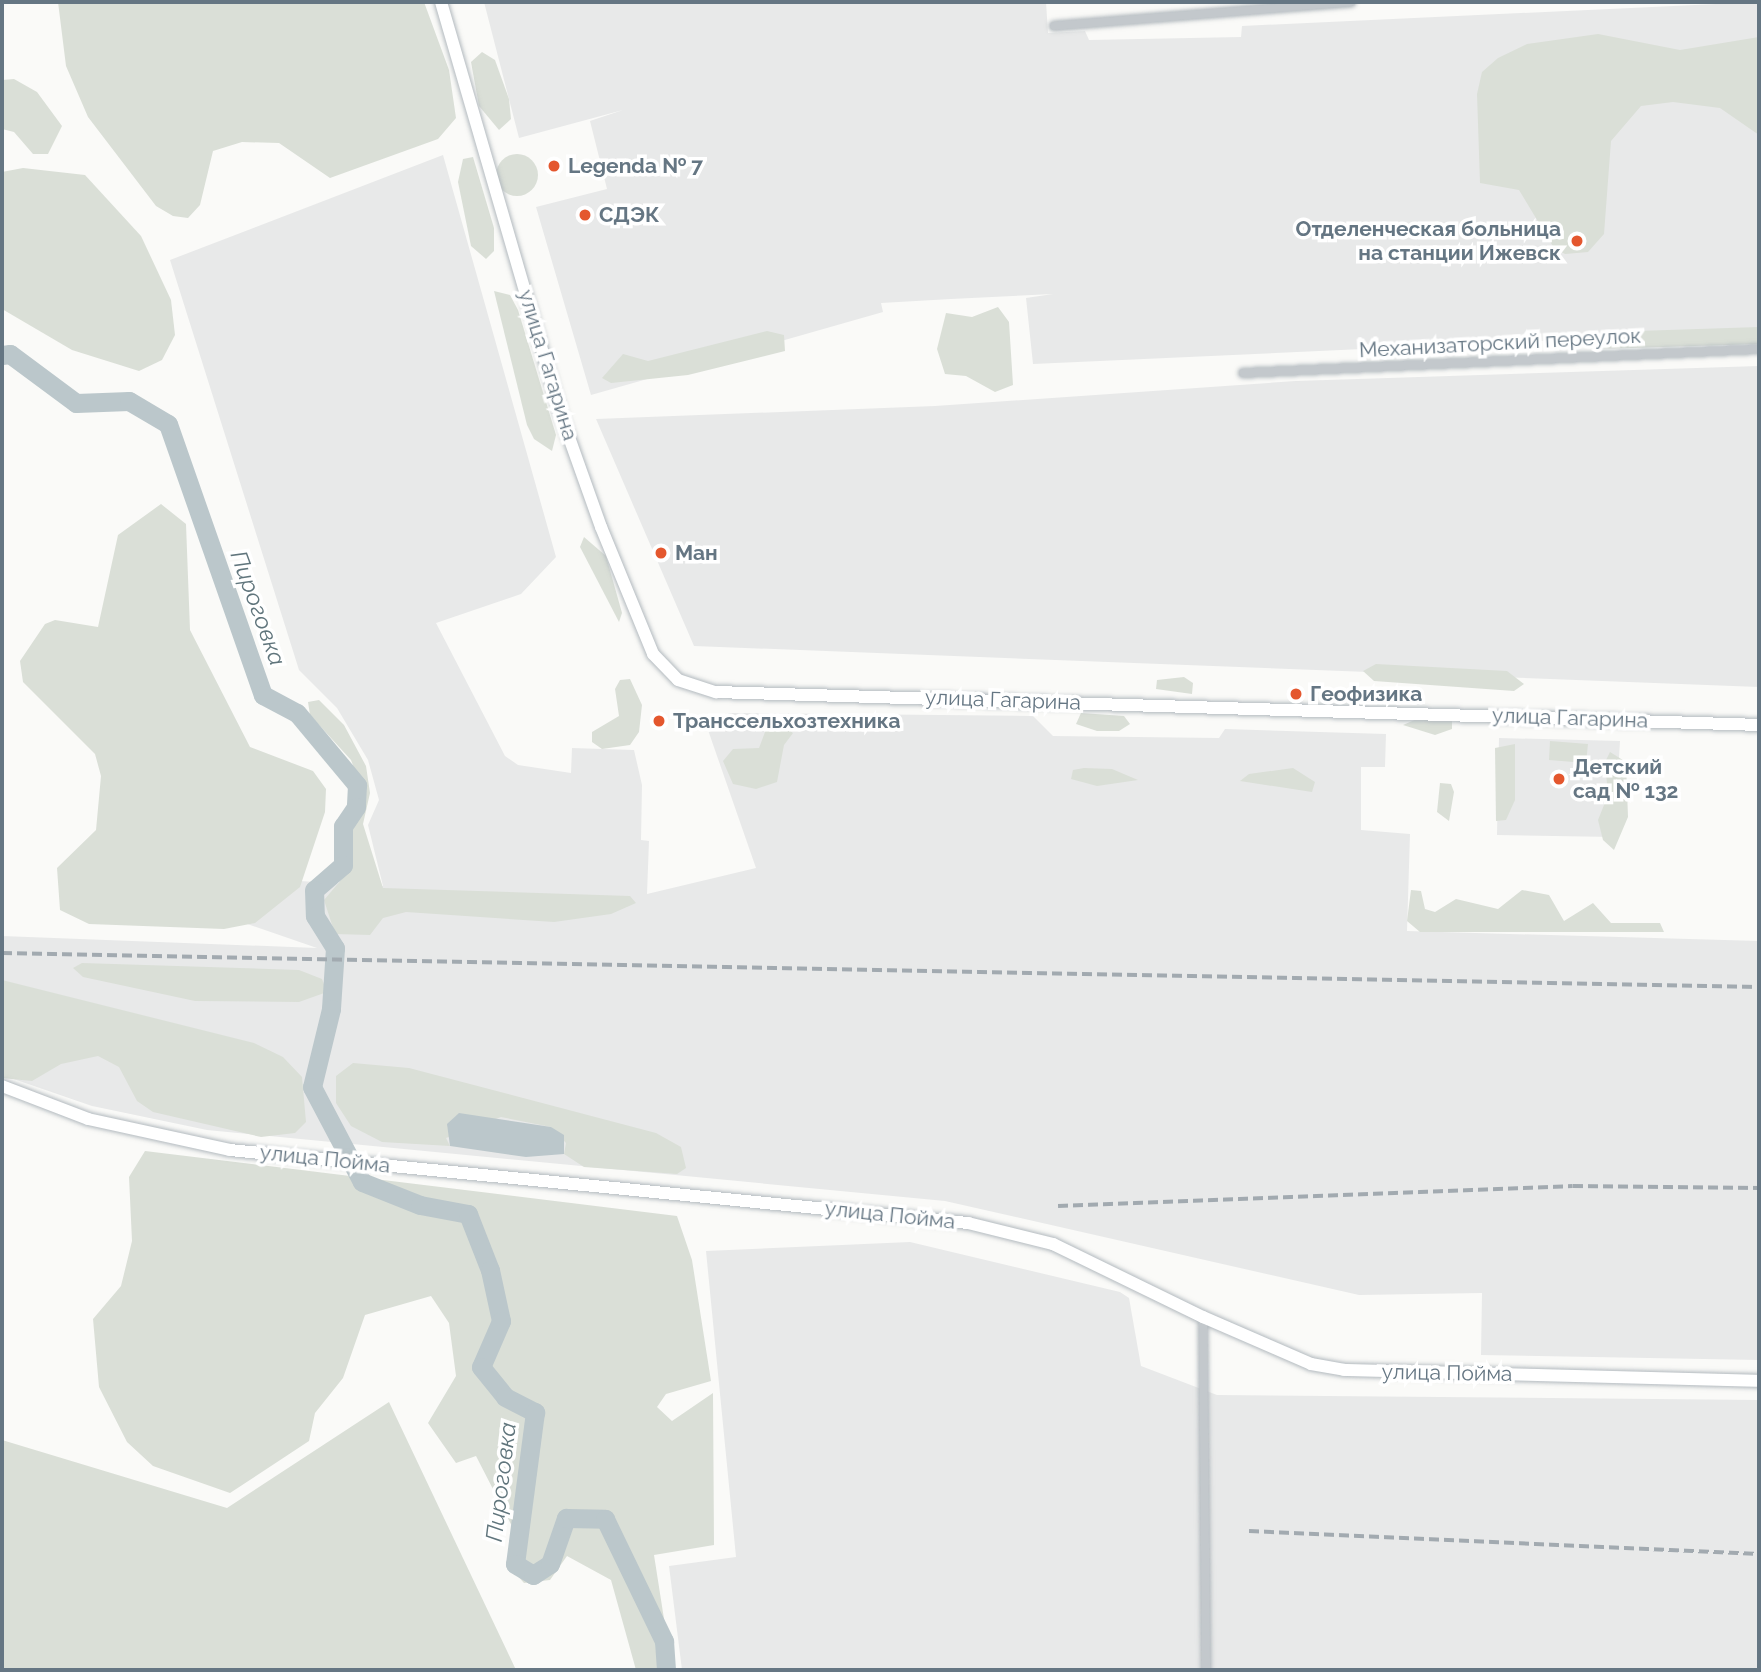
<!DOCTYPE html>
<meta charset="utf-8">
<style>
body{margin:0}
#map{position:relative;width:1761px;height:1672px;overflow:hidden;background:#fafaf8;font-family:Raleway,sans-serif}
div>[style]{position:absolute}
.built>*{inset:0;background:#e8e9e9}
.green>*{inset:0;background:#dadfd7}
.round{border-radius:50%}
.water>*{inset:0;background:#bbc7cb}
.river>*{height:19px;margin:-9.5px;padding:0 9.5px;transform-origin:9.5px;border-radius:9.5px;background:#bbc7cb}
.roads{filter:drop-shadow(0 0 2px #b3babf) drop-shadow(0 0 2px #b3babf)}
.minor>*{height:8px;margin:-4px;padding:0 4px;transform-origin:4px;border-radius:4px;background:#c3c8cc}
.secondary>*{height:12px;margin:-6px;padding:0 6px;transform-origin:6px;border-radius:6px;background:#fff}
.primary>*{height:12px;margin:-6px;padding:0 6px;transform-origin:6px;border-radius:6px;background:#fff}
.rail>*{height:3.5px;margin-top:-1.75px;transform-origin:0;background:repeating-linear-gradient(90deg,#a2aab0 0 10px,transparent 0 15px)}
.dots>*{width:19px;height:19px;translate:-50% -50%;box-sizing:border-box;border:4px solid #fff;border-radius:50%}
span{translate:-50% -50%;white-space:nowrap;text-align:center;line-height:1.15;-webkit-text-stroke:7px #fff;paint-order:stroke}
.poi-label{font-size:21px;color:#657683;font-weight:700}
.left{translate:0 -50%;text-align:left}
.right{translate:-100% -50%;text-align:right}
.street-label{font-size:21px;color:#657683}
.water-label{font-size:23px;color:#60757c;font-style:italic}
.frame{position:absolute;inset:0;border:4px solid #657683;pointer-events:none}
</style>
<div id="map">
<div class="built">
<i style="clip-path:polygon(484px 2px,1046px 2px,1048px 33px,1085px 31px,1089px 40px,1241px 37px,1242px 26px,1759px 2px,1759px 331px,1033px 364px,1026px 298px,1053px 294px,951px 299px,881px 303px,883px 312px,591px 395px,536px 207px,607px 189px,590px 121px,623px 110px,519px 138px)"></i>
<i style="clip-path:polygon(443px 155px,556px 557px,521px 594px,436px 623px,505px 756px,518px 765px,571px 773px,572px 748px,634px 750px,642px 785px,641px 840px,649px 841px,647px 894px,756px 868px,708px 730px,729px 713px,1033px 716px,1053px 736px,1219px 738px,1225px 729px,1386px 734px,1385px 767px,1361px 767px,1361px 830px,1410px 834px,1407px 931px,1759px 941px,1759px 1360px,1481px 1355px,1482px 1293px,1359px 1295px,945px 1201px,207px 1130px,92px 1106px,2px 1075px,2px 936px,317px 948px,198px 907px,200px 875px,383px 886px,368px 825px,379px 800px,368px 760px,337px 708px,299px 670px,170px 260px)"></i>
<i style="clip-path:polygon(1759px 366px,1759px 687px,694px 646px,596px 419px,935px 406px,1296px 381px)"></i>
<i style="clip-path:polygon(1499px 738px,1620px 741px,1614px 837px,1497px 835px)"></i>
<i style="clip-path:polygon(910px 1242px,1120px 1292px,1129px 1298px,1141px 1366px,1217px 1395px,1759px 1400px,1759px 1670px,682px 1670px,669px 1566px,736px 1557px,706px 1251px)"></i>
</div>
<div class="green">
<i style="clip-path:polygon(58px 2px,424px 2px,449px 70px,456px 118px,438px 139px,330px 178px,279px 143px,242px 142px,213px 151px,200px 205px,188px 218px,173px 216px,156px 206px,88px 117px,66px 66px)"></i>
<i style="clip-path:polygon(1598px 34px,1680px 50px,1759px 37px,1759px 135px,1720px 108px,1673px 102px,1641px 106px,1611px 141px,1604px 234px,1588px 252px,1565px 254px,1554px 248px,1519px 190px,1480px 183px,1477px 94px,1482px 72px,1498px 58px,1527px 44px)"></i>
<i style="clip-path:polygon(482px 52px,495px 60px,509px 99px,511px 119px,499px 130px,479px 106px,471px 62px)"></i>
<i style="clip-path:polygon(14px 79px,37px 92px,62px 126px,48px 154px,33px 154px,14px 132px,2px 129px,2px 80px)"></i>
<i class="round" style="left:496px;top:154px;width:42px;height:42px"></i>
<i style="clip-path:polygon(473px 157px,494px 228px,494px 251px,486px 259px,471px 246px,458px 182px,463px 159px)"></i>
<i style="clip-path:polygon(23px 168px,85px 175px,141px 236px,171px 300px,175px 335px,162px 360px,139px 371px,72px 350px,2px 309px,2px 172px)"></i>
<i style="clip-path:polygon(494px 291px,510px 295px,518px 310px,556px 435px,552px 451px,534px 439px,527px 425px)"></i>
<i style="clip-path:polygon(998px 307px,1009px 322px,1013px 385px,995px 392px,966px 376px,945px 374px,937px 349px,946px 313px,972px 317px)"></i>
<i style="clip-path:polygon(1759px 327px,1759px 344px,1598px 349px,1582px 339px,1607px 332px)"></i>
<i style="clip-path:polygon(767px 331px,784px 335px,785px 351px,688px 375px,611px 383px,602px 378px,623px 354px,648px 361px)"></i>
<i style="clip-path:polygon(161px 504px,186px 524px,190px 630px,250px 747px,313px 771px,326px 789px,325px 812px,300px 887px,255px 923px,224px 929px,89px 924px,60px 910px,57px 868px,96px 830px,101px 776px,95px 754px,23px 682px,20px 661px,45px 624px,55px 620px,98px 627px,118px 535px)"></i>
<i style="clip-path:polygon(584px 537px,606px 556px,622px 613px,619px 622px,580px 547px)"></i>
<i style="clip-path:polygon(1376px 664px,1507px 671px,1524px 684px,1514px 691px,1374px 681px,1363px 671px)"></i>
<i style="clip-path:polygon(1184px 677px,1193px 683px,1192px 694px,1156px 689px,1157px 680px)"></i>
<i style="clip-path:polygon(630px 679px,642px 705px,639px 732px,630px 745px,602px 749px,592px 742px,592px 732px,619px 716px,615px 689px,620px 680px)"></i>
<i style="clip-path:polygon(319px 700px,344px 725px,366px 766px,370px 793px,363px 824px,383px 888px,630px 896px,636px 903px,611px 914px,554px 922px,406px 912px,383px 918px,370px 935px,335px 934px,324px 900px,347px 873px,348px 830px,361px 787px,351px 760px,310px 715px,308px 702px)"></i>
<i style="clip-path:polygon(1081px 713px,1124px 716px,1130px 724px,1119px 731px,1097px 731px,1076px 724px)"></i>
<i style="clip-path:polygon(771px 716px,793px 733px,784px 745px,777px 782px,756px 789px,733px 784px,723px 761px,733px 749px,759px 748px)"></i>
<i style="clip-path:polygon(1419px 718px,1452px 721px,1452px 729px,1435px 735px,1403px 725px)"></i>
<i style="clip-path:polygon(1550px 741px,1588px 744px,1586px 763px,1549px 760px)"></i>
<i style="clip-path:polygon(1515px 744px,1515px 800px,1506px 820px,1496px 821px,1495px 748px)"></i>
<i style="clip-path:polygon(1610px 752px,1626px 762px,1628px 817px,1614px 850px,1603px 840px,1598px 820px,1608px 795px,1605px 762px)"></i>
<i style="clip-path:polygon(1084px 768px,1112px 769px,1138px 780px,1097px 786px,1071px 779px,1073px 770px)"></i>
<i style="clip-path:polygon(1293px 768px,1315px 782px,1312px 792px,1240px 781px,1249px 774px)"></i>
<i style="clip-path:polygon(1440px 783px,1451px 784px,1454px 792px,1449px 821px,1437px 812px)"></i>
<i style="clip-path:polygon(1411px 890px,1421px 891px,1425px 909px,1435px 912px,1456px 899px,1498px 909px,1522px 890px,1549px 895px,1564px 921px,1593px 903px,1611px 923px,1660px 923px,1664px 932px,1420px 932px,1407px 921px)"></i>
<i style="clip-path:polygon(82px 963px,299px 970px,322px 979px,327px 992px,299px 1002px,195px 1001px,83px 977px,73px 968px)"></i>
<i style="clip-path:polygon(2px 980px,254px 1043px,283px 1057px,302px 1077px,306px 1122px,295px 1133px,261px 1137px,153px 1112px,137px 1101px,119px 1067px,98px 1056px,61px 1064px,32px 1081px,2px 1078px)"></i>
<i style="clip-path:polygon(353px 1063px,409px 1068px,656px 1133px,681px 1147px,686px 1168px,677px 1174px,584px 1167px,564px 1154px,566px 1143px,551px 1127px,501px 1117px,446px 1138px,450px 1146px,382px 1142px,351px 1126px,336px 1103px,336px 1076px)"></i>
<i style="clip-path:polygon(145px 1151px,677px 1216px,692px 1260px,711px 1381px,666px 1394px,657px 1407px,672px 1421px,713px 1393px,714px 1545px,654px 1555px,672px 1670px,636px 1670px,611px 1580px,567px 1556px,550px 1580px,524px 1583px,507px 1564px,517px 1536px,476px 1456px,456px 1463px,428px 1423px,456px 1376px,449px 1323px,431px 1296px,365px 1315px,343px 1378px,315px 1413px,309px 1441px,230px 1493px,153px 1466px,127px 1442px,99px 1387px,93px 1319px,121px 1286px,132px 1241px,129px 1177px)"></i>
<i style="clip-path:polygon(389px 1402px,516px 1670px,2px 1670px,2px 1440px,227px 1508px)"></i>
</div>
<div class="water">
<i style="clip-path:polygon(459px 1113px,551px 1127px,564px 1135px,564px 1154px,526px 1157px,450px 1146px,447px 1124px)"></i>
</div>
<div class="river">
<i style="left:2px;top:355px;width:8px;rotate:-7deg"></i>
<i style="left:10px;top:354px;width:82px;rotate:36.6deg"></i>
<i style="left:76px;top:403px;width:53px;rotate:-2.2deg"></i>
<i style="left:129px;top:401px;width:45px;rotate:30.5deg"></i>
<i style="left:168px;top:424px;width:287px;rotate:70.7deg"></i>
<i style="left:263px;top:695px;width:38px;rotate:28deg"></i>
<i style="left:297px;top:713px;width:94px;rotate:50.2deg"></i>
<i style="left:357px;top:785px;width:22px;rotate:93deg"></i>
<i style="left:356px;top:807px;width:23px;rotate:124deg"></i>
<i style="left:343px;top:826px;width:39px;rotate:90deg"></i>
<i style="left:343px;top:865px;width:38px;rotate:139deg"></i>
<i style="left:314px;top:890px;width:26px;rotate:88deg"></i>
<i style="left:315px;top:916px;width:38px;rotate:58deg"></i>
<i style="left:335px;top:948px;width:61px;rotate:93.8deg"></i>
<i style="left:331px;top:1009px;width:80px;rotate:103.7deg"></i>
<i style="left:312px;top:1087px;width:107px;rotate:62.2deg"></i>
<i style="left:362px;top:1182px;width:62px;rotate:21.6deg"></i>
<i style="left:420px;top:1205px;width:49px;rotate:10.6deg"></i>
<i style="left:468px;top:1214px;width:60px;rotate:68.6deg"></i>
<i style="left:490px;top:1270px;width:52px;rotate:77.8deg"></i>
<i style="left:501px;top:1321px;width:50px;rotate:113.5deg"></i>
<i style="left:481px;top:1367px;width:38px;rotate:51deg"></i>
<i style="left:505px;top:1397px;width:34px;rotate:27deg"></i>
<i style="left:535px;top:1412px;width:153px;rotate:97.5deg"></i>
<i style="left:515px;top:1564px;width:21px;rotate:31deg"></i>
<i style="left:533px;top:1575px;width:20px;rotate:-33deg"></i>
<i style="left:550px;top:1564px;width:49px;rotate:-70.8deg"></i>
<i style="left:566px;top:1518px;width:39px;rotate:1deg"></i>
<i style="left:605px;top:1519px;width:136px;rotate:64.2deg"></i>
<i style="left:664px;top:1641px;width:29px;rotate:86deg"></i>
</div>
<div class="roads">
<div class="minor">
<i style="left:1054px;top:26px;width:298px;rotate:-4.6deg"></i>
<i style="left:1243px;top:373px;width:517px;rotate:-2.66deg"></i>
<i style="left:1203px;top:1317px;width:353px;rotate:89.5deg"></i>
</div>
<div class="secondary">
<i style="left:2px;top:1086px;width:92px;rotate:21deg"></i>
<i style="left:88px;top:1119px;width:145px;rotate:12.3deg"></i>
<i style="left:230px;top:1150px;width:742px;rotate:5.65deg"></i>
<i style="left:968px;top:1223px;width:88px;rotate:13.9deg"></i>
<i style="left:1053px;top:1244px;width:167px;rotate:26deg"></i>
<i style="left:1203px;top:1317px;width:118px;rotate:23.5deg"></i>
<i style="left:1311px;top:1364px;width:34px;rotate:10deg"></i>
<i style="left:1344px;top:1370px;width:415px;rotate:1.5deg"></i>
</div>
<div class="primary">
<i style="left:441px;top:2px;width:427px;rotate:73.8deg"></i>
<i style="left:560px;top:412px;width:122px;rotate:70.4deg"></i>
<i style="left:601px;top:527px;width:137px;rotate:67.7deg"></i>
<i style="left:653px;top:654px;width:36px;rotate:46deg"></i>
<i style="left:678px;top:680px;width:40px;rotate:18deg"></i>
<i style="left:716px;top:692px;width:1044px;rotate:1.81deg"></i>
</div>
</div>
<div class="rail">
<i style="left:2px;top:953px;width:1757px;rotate:1.11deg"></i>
<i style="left:1058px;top:1206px;width:515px;rotate:-2.22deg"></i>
<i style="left:1573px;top:1186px;width:186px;rotate:0.6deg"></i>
<i style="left:1249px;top:1531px;width:511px;rotate:2.58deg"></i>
</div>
<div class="dots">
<i style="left:554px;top:166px;background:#e4572e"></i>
<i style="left:585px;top:215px;background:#e4572e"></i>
<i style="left:1577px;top:241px;background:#e4572e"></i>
<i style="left:661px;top:553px;background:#e4572e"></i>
<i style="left:1296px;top:694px;background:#e4572e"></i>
<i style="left:659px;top:721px;background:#e4572e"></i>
<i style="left:1559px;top:779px;background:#e4572e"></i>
</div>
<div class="poi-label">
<span class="left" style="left:568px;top:166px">Legenda № 7</span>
<span class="left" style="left:599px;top:215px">СДЭК</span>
<span class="right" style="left:1561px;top:241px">Отделенческая больница<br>на станции Ижевск</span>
<span class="left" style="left:675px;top:553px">Ман</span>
<span class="left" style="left:1310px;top:694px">Геофизика</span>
<span class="left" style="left:673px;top:721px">Транссельхозтехника</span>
<span class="left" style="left:1573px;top:779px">Детский<br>сад № 132</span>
</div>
<div class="street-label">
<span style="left:1500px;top:343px;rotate:-3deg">Механизаторский переулок</span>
<span style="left:548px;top:365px;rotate:73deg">улица Гагарина</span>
<span style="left:1003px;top:700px;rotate:2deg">улица Гагарина</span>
<span style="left:1570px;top:718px;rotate:2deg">улица Гагарина</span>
<span style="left:325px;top:1159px;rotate:6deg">улица Пойма</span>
<span style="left:890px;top:1215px;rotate:6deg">улица Пойма</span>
<span style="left:1447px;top:1373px;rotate:1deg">улица Пойма</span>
</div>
<div class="water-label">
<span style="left:258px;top:608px;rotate:70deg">Пироговка</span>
<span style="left:501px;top:1482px;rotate:-83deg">Пироговка</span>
</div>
<div class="frame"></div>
</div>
